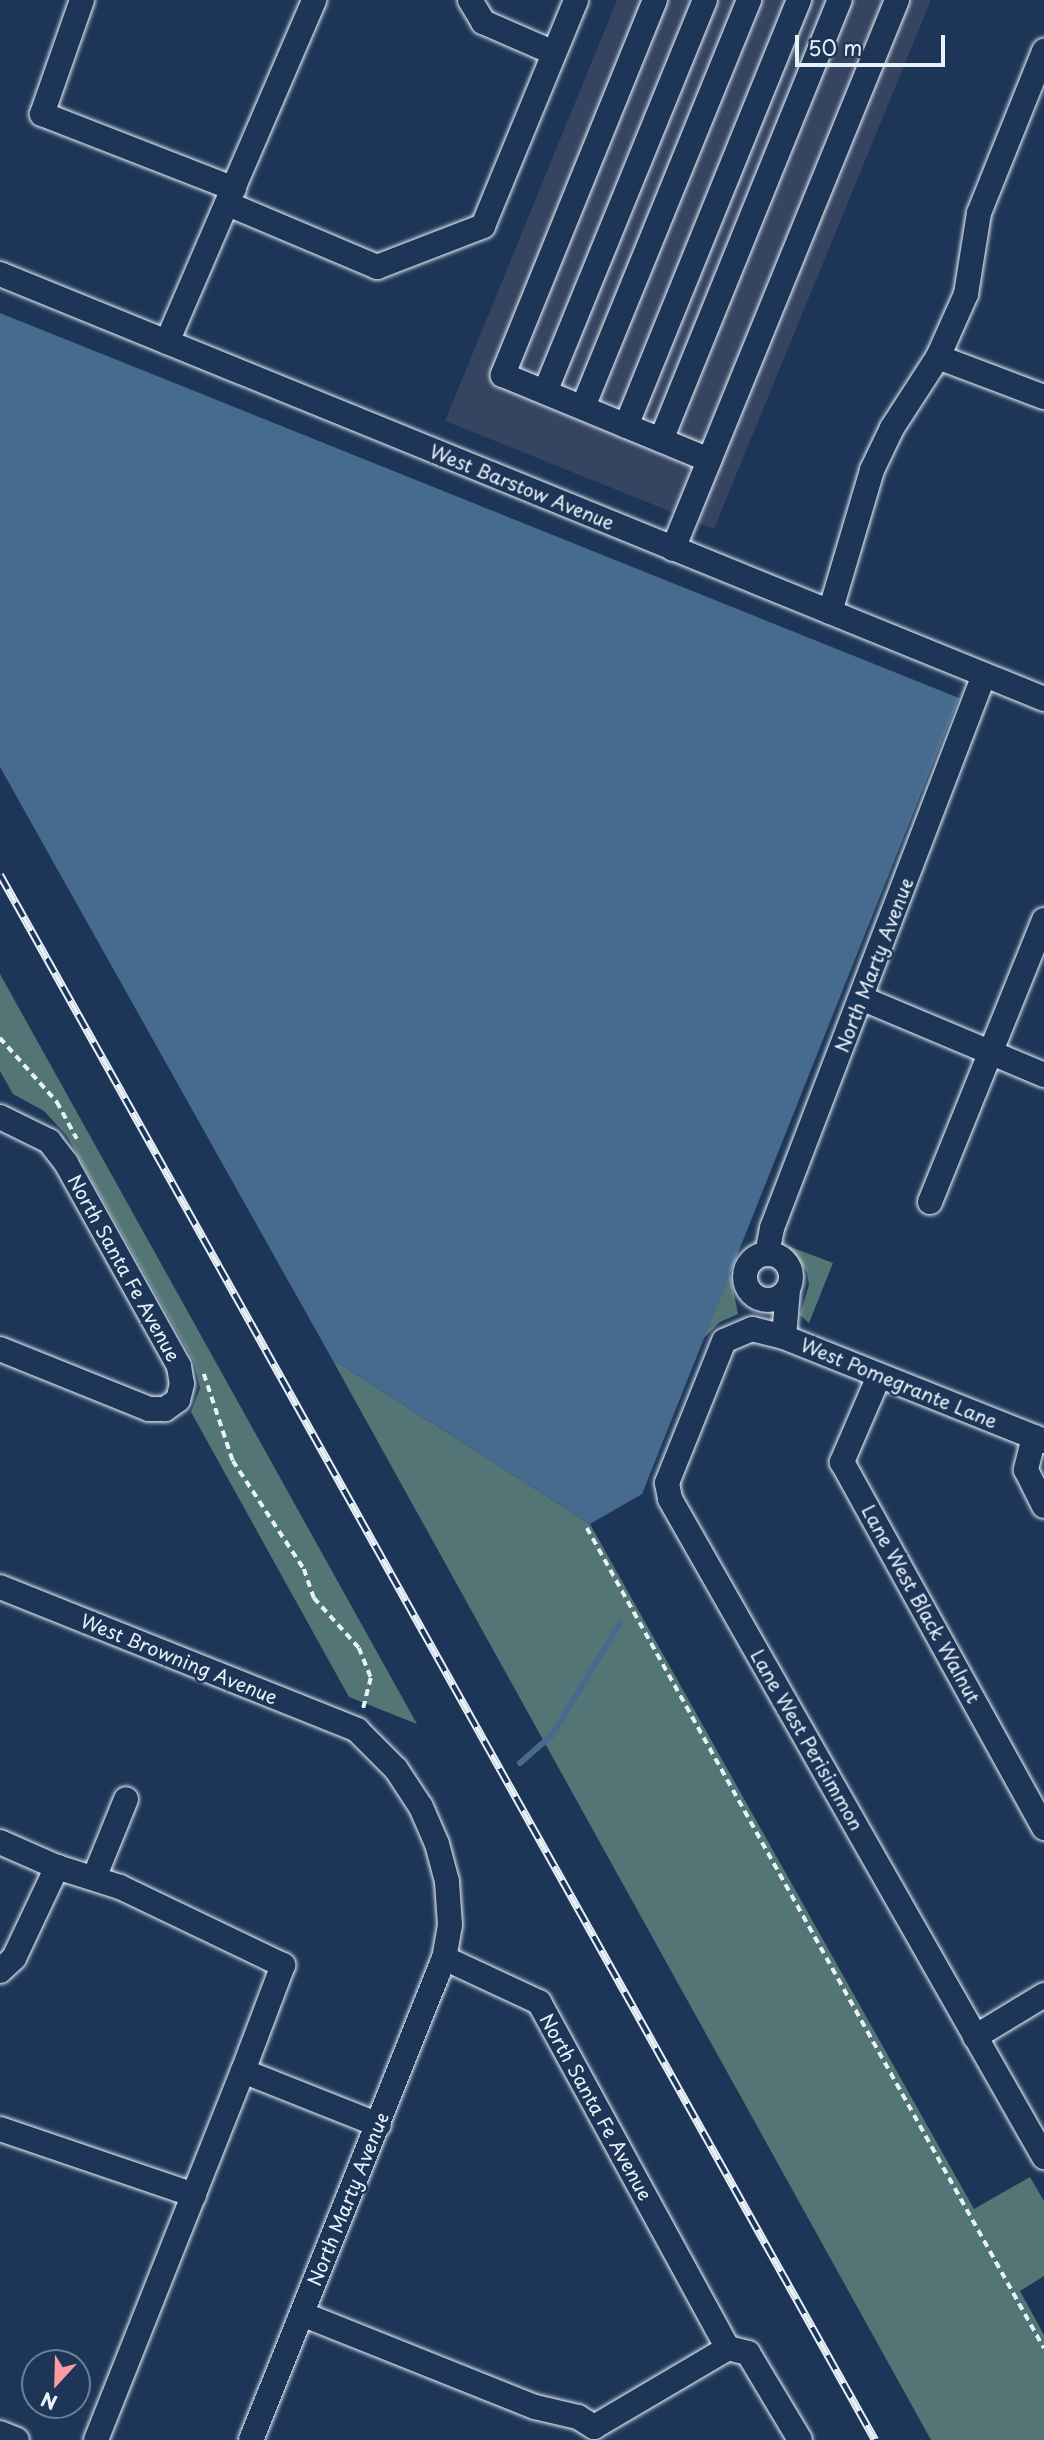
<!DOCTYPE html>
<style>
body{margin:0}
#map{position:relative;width:1044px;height:2440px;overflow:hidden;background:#1d3557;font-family:"Playpen Sans",sans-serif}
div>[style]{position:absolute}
.built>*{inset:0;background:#344461}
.green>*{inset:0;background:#537575}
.water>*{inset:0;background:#476b8e}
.stream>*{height:6px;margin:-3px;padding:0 3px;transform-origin:3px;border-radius:3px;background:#476b8e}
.path>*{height:3.5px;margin-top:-1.75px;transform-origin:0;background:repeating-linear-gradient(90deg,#e8f1f8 0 7px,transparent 0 12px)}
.roads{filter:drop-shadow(0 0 2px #e8f1f8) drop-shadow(0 0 2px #e8f1f8)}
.minor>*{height:24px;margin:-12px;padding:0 12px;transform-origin:12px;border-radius:12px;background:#1d3557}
.minor>.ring{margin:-12px;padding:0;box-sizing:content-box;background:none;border:24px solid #1d3557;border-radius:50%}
.rail>*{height:8px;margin-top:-4px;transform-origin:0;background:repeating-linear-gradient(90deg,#1d3557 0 16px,#e8f1f8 0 32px);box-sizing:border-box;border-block:2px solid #e8f1f8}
span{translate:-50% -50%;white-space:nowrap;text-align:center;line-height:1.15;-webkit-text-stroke:5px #1d3557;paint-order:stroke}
.street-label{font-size:19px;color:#e8f1f8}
.north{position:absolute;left:21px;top:2349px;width:70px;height:70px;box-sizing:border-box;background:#1d3557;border:2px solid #6e8097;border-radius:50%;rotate:202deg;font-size:19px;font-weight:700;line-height:28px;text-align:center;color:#e8f1f8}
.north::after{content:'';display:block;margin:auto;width:24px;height:32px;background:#ff9aa2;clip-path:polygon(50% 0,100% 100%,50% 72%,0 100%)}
.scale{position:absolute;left:795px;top:35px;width:150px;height:32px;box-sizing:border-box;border:4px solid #e8f1f8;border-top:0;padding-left:9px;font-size:21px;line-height:24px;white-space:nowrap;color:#e8f1f8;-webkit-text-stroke:5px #1d3557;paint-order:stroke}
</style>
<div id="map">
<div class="built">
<i style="clip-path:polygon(617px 0,931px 0,714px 529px,445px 421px)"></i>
</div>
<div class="green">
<i style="clip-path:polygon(0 974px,417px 1724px,349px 1697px,191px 1412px,200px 1388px,194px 1362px,67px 1136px,44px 1111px,13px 1094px,0 1071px)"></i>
<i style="clip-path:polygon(788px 1246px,833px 1263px,809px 1323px,800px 1315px,809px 1285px,807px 1272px)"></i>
<i style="clip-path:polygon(730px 1273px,738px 1314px,720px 1322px,703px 1339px)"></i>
<i style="clip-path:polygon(332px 1359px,590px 1524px,974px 2209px,1030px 2177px,1044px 2201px,1044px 2276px,1020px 2291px,1044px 2335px,1044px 2440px,931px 2440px)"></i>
</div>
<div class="water">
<i style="clip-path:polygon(0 313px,959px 698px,642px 1494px,590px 1524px,332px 1359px,0 767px)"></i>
</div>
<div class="stream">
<i style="left:520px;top:1763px;width:43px;rotate:-41.2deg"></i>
<i style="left:552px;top:1735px;width:131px;rotate:-58.7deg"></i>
</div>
<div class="path">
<i style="left:0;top:1038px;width:86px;rotate:48.3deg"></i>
<i style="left:57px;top:1102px;width:42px;rotate:61.6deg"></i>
<i style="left:204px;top:1374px;width:92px;rotate:71.6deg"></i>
<i style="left:233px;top:1461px;width:129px;rotate:56.7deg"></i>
<i style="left:304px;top:1569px;width:31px;rotate:71deg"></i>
<i style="left:314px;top:1598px;width:67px;rotate:48deg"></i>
<i style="left:359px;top:1648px;width:32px;rotate:68deg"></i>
<i style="left:371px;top:1678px;width:32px;rotate:104deg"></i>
<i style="left:587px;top:1528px;width:939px;rotate:60.87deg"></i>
</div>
<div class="roads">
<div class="minor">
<i style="left:82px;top:0;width:121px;rotate:109.3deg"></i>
<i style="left:42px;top:114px;width:206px;rotate:21.3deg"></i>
<i style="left:470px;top:0;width:26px;rotate:59deg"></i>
<i style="left:483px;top:22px;width:77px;rotate:23.6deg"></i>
<i style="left:655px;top:0;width:405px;rotate:112.1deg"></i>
<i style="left:503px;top:375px;width:223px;rotate:22.4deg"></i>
<i style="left:228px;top:204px;width:162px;rotate:22.9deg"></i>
<i style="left:377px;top:267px;width:114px;rotate:-21.1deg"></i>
<i style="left:483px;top:226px;width:244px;rotate:-67.6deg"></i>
<i style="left:0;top:274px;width:1127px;rotate:22.15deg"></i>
<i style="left:167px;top:342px;width:372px;rotate:-66.7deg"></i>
<i style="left:938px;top:357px;width:113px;rotate:20.7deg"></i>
<i style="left:545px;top:392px;width:423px;rotate:-67.8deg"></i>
<i style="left:583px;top:407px;width:440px;rotate:-67.8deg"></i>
<i style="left:626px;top:426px;width:460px;rotate:-67.9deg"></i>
<i style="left:661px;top:440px;width:475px;rotate:-67.9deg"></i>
<i style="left:673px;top:549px;width:593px;rotate:-67.8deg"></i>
<i style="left:830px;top:612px;width:148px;rotate:-73.5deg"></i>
<i style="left:872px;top:470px;width:47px;rotate:-64.5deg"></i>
<i style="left:892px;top:428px;width:85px;rotate:-57.1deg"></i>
<i style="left:938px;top:357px;width:69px;rotate:-66deg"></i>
<i style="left:966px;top:294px;width:82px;rotate:-80.9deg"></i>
<i style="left:979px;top:213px;width:175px;rotate:-68.1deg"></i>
<i style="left:861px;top:998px;width:199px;rotate:22.8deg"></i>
<i style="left:0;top:1117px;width:55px;rotate:26.1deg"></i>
<i style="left:49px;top:1141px;width:28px;rotate:52deg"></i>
<i style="left:66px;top:1163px;width:232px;rotate:60.9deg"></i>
<i style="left:179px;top:1366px;width:18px;rotate:81deg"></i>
<i style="left:182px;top:1384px;width:16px;rotate:104deg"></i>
<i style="left:178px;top:1400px;width:16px;rotate:145deg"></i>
<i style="left:165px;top:1409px;width:16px;rotate:180deg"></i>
<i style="left:149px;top:1409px;width:161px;rotate:-158.1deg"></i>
<i style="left:930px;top:1202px;width:304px;rotate:-68deg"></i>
<i style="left:767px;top:1254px;width:26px;rotate:-79deg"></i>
<i style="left:772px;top:1228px;width:592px;rotate:-69.03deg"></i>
<i class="ring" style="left:745px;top:1254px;width:22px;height:22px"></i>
<i style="left:784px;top:1337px;width:48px;rotate:-85.2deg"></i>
<i style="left:879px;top:1376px;width:94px;rotate:113.3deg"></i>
<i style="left:842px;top:1462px;width:418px;rotate:61.1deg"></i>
<i style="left:1034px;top:1437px;width:34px;rotate:104deg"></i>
<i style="left:1026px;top:1470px;width:40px;rotate:63.4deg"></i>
<i style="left:1044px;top:1441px;width:280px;rotate:-158.2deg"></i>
<i style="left:784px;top:1337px;width:33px;rotate:-166deg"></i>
<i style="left:752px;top:1329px;width:30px;rotate:157deg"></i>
<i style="left:724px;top:1341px;width:153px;rotate:111.9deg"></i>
<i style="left:667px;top:1483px;width:16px;rotate:79deg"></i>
<i style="left:670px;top:1499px;width:757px;rotate:60.39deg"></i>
<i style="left:0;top:1587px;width:385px;rotate:21.8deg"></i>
<i style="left:357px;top:1730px;width:55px;rotate:45deg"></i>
<i style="left:396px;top:1769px;width:45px;rotate:56.7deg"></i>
<i style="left:421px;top:1807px;width:40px;rotate:66.6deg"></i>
<i style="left:437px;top:1844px;width:39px;rotate:75deg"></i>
<i style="left:447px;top:1882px;width:43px;rotate:86deg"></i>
<i style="left:450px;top:1925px;width:34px;rotate:100deg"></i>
<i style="left:444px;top:1958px;width:519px;rotate:111.82deg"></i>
<i style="left:0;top:1842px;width:62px;rotate:23.7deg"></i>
<i style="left:94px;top:1878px;width:85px;rotate:-67.9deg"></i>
<i style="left:444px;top:1958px;width:105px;rotate:24.9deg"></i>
<i style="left:539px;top:2002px;width:394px;rotate:61.4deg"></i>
<i style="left:728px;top:2348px;width:21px;rotate:14deg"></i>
<i style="left:748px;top:2353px;width:101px;rotate:59.1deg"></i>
<i style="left:0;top:1971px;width:19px;rotate:-43deg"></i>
<i style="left:14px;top:1958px;width:101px;rotate:-64.7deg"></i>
<i style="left:57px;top:1867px;width:66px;rotate:17.6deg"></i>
<i style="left:120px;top:1887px;width:181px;rotate:25.6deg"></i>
<i style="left:283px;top:1965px;width:113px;rotate:110.7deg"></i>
<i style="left:975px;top:2037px;width:81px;rotate:-31.3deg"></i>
<i style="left:0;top:2129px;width:205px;rotate:18.8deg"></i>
<i style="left:302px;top:2314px;width:251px;rotate:21.8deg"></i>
<i style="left:535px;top:2407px;width:44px;rotate:13.1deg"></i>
<i style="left:578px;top:2417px;width:19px;rotate:32deg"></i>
<i style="left:594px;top:2427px;width:156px;rotate:-30.5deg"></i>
<i style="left:0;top:2433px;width:18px;rotate:22deg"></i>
<i style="left:96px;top:2440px;width:397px;rotate:-68.3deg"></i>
<i style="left:243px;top:2071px;width:146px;rotate:21.7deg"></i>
</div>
</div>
<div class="rail">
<i style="left:0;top:875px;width:1793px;rotate:60.79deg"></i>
</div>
<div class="street-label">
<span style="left:522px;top:487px;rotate:22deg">West Barstow Avenue</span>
<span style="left:874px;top:965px;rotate:-69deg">North Marty Avenue</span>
<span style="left:124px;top:1268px;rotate:61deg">North Santa Fe Avenue</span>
<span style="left:899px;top:1383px;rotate:22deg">West Pomegrante Lane</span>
<span style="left:921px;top:1604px;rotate:61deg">Lane West Black Walnut</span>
<span style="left:179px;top:1659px;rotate:22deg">West Browning Avenue</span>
<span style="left:807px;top:1740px;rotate:60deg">Lane West Perisimmon</span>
<span style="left:596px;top:2107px;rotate:61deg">North Santa Fe Avenue</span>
<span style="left:348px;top:2199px;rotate:-68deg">North Marty Avenue</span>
</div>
<div class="north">N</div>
<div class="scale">50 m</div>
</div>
